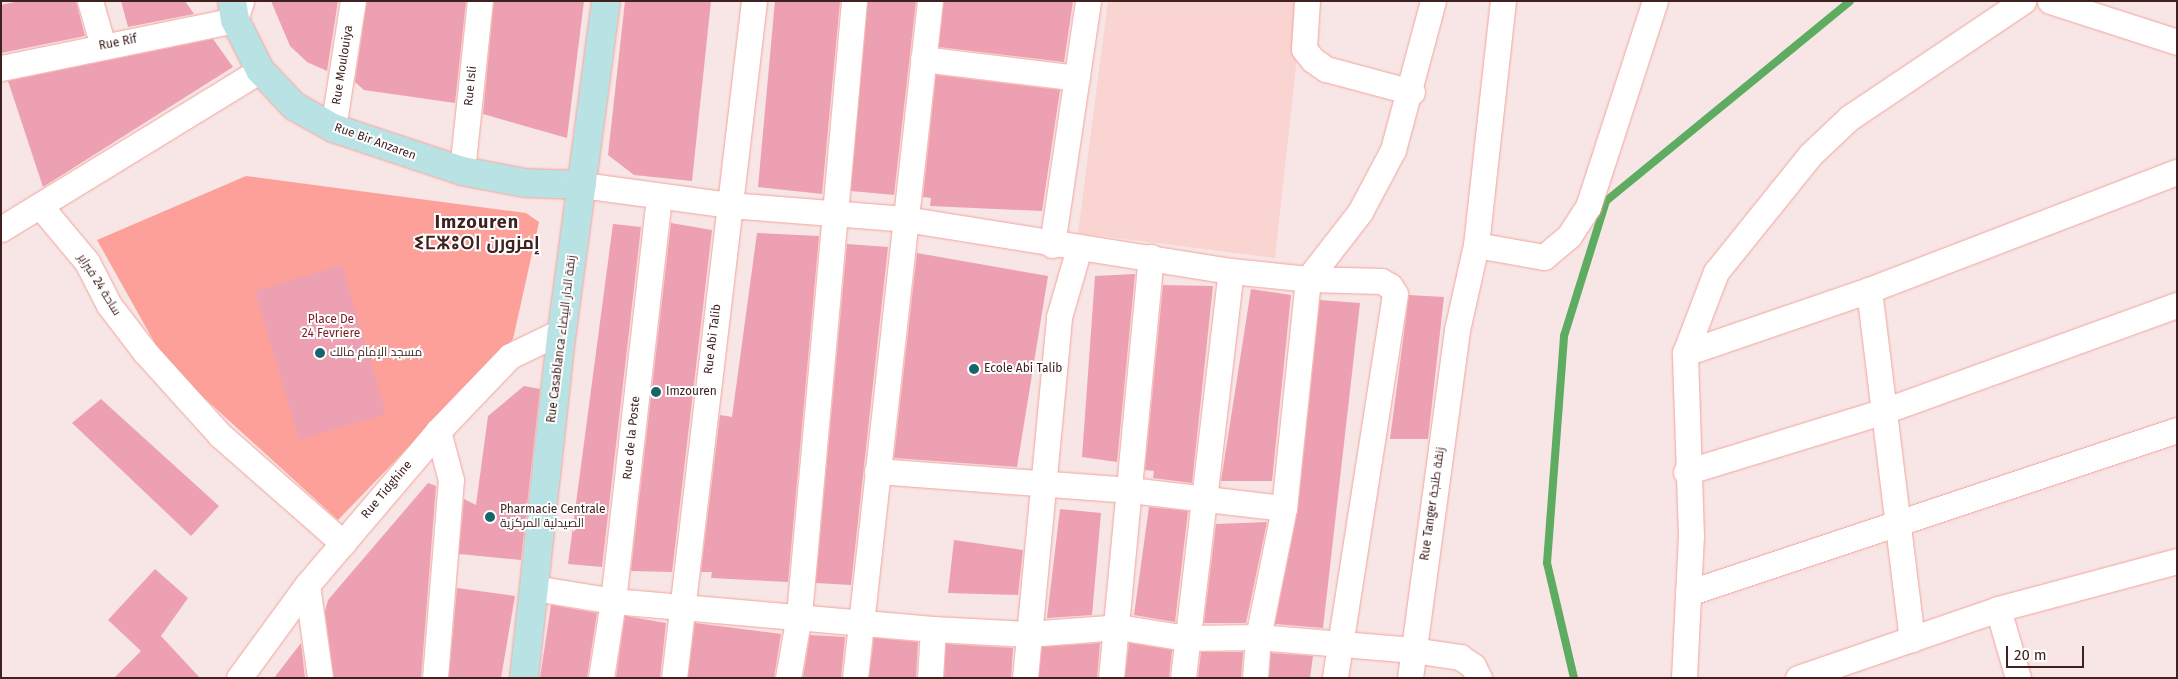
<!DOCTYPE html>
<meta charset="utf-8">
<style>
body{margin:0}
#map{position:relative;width:2178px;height:679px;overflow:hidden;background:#f7e6e5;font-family:"Fira Sans",Cairo,"Noto Sans Tifinagh",sans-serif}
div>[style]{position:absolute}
.built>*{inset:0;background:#f9d4d1}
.green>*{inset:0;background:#fca099}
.stream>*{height:8px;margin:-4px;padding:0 4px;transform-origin:4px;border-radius:4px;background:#5eac61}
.building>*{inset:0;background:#eda0b1}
.roads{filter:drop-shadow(0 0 1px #f2a49d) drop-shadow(0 0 1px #f2a49d)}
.street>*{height:25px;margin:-12.5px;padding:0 12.5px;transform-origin:12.5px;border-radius:12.5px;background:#fff}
.secondary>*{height:28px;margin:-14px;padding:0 14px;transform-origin:14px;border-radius:14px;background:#b9e2e5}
.dots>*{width:14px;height:14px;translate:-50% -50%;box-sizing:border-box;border:2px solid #fff;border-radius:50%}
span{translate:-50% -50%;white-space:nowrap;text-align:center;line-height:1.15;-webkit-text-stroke:4px #fff;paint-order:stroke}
.street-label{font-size:12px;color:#3f211f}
.park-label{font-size:12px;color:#7b1c1e}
.poi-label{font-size:12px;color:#3f211f}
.left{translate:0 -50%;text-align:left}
.district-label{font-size:18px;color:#3f211f;font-weight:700;letter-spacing:1px}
.frame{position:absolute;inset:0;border:2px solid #3f211f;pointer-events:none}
.scale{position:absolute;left:2006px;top:646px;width:78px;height:22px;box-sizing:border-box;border:2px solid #3f211f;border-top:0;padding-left:6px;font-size:15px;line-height:18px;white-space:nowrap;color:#3f211f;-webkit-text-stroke:4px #fff;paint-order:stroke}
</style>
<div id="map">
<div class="built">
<i style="clip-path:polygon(1108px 1px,1303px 1px,1275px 258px,1078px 233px)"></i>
</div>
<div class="green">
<i style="clip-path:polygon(246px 176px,526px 213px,539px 222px,513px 339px,338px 520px,166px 363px,97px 240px)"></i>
</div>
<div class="stream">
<i style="left:1574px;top:678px;width:118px;rotate:-103.2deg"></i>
<i style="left:1547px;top:563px;width:228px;rotate:-85.7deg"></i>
<i style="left:1564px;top:336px;width:141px;rotate:-72.7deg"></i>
<i style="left:1606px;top:201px;width:315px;rotate:-39.3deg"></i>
</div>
<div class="building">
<i style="clip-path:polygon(19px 1px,76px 1px,85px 36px,1px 53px,1px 5px)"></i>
<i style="clip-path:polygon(121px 1px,185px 1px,194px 14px,128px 27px)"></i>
<i style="clip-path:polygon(271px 1px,338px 1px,327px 71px,307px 62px,290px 46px)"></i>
<i style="clip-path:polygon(367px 1px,466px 1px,455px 103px,364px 90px,355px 82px)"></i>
<i style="clip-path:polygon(494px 1px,584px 1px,567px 138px,483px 114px)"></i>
<i style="clip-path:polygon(625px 1px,711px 1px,692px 181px,634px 175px,608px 155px)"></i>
<i style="clip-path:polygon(775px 1px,840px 1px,822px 194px,758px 187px)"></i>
<i style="clip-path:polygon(868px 1px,916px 1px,894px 195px,851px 191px)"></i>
<i style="clip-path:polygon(944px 1px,1073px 1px,1064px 62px,939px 47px)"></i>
<i style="clip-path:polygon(213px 39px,233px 67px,43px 187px,8px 81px)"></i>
<i style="clip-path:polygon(936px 75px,1060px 90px,1042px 211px,930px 206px,931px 198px,923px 197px)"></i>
<i style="clip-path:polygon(671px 223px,712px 230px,672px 572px,631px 571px)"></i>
<i style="clip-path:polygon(613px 224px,641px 227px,602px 567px,568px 564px)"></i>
<i style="clip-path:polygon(757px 233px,819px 236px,788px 582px,711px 578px,712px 572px,701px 572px,720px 415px,732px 417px)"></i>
<i style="clip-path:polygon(847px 244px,888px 247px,851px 585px,816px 583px)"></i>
<i style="clip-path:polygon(917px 253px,1048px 276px,1017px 467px,894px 458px)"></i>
<i style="clip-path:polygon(342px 265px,386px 414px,299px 440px,255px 291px)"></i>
<i style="clip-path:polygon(1135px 274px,1117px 462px,1082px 457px,1095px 276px)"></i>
<i style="clip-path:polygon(1163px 285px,1213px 286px,1192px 483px,1153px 478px,1154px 471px,1145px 470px)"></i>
<i style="clip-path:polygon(1251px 289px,1291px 295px,1272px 481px,1221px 481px)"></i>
<i style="clip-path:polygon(1409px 295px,1444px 297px,1428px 439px,1390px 439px)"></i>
<i style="clip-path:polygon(1320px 300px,1360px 303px,1323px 628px,1275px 624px,1298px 510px)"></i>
<i style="clip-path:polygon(524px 386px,540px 389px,521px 560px,459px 554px,464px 499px,476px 505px,488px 416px)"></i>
<i style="clip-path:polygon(101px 399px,219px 506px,191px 536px,72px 423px)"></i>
<i style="clip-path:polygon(428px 483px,436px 486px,421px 678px,334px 678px,325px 611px,328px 600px)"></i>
<i style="clip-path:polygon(1149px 507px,1188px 511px,1175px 622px,1134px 615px)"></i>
<i style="clip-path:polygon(1060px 509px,1101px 513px,1092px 615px,1047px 618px)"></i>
<i style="clip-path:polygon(1267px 522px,1246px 623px,1204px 623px,1216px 524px)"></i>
<i style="clip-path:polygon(954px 540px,1023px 550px,1018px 595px,948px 593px)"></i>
<i style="clip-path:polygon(155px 569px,188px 598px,161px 636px,200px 678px,114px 678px,141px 651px,108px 620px)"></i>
<i style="clip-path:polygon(457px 588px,515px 596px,501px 678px,449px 678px)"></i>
<i style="clip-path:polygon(551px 605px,597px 613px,587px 678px,540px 678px)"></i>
<i style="clip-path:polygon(625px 616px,666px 623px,660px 678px,616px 678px)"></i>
<i style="clip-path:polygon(695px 623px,781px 634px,774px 678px,688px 678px)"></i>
<i style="clip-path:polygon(810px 635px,845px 637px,841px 678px,803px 678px)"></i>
<i style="clip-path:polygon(874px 638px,918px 642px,916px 678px,869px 678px)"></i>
<i style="clip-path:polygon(301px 643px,305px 678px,274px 678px)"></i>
<i style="clip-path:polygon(1100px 643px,1097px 678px,1039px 678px,1042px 647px)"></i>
<i style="clip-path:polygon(1129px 643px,1172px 650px,1169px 678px,1125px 678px)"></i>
<i style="clip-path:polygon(946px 644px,1013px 648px,1011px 678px,944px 678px)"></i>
<i style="clip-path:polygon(1201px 652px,1243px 652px,1241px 678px,1198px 678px)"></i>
<i style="clip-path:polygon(1271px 653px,1313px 656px,1310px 678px,1269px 678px)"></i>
</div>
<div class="roads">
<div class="street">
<i style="left:90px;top:1px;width:47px;rotate:73.9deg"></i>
<i style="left:1307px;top:1px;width:48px;rotate:93.6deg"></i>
<i style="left:1304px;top:49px;width:14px;rotate:51deg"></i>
<i style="left:1313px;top:60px;width:16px;rotate:35deg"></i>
<i style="left:1326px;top:69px;width:89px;rotate:15deg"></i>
<i style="left:2050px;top:1px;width:133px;rotate:17.9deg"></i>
<i style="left:923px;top:59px;width:155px;rotate:7deg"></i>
<i style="left:1px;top:68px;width:239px;rotate:-11.6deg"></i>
<i style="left:235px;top:20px;width:20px;rotate:-72deg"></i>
<i style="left:333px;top:128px;width:129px;rotate:-81.1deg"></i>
<i style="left:462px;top:171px;width:171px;rotate:-84deg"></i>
<i style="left:582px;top:185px;width:148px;rotate:7.7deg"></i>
<i style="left:729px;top:205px;width:177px;rotate:4.5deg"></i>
<i style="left:905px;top:219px;width:330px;rotate:9.1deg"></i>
<i style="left:1231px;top:271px;width:77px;rotate:5.9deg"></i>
<i style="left:1308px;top:279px;width:73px;rotate:1.6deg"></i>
<i style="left:1381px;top:281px;width:10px;rotate:29deg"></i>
<i style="left:1390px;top:286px;width:9px;rotate:58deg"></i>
<i style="left:1395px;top:294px;width:389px;rotate:98.9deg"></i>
<i style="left:41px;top:207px;width:72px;rotate:50.1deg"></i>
<i style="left:87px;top:262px;width:48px;rotate:62.9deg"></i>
<i style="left:109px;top:305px;width:59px;rotate:52.5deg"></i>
<i style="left:145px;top:352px;width:112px;rotate:47.9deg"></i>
<i style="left:220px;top:435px;width:164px;rotate:41.3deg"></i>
<i style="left:1px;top:229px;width:304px;rotate:-31.5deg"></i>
<i style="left:1052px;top:245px;width:247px;rotate:-81.6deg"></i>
<i style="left:1476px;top:245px;width:69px;rotate:10deg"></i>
<i style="left:1544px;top:257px;width:33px;rotate:-40deg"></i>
<i style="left:1569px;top:236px;width:35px;rotate:-57deg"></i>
<i style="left:1588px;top:207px;width:217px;rotate:-72deg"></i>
<i style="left:1869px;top:290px;width:352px;rotate:83deg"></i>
<i style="left:1685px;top:353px;width:87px;rotate:-69.1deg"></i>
<i style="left:1716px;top:272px;width:150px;rotate:-51.2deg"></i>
<i style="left:1810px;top:155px;width:54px;rotate:-43.5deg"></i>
<i style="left:1849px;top:118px;width:210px;rotate:-33.9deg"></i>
<i style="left:877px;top:471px;width:254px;rotate:4.3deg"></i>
<i style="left:1130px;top:490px;width:155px;rotate:6.7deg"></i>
<i style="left:1686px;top:472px;width:207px;rotate:-17.1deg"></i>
<i style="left:1884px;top:411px;width:312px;rotate:-19.9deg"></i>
<i style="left:307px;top:585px;width:94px;rotate:82deg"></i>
<i style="left:534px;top:588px;width:80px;rotate:9.3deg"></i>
<i style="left:613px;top:601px;width:321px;rotate:5deg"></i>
<i style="left:933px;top:629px;width:95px;rotate:3deg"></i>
<i style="left:1028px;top:634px;width:90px;rotate:-4.4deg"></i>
<i style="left:1118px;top:627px;width:70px;rotate:9.1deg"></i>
<i style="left:1187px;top:638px;width:71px;rotate:-0.8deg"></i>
<i style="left:1258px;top:637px;width:156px;rotate:4.8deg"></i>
<i style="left:1413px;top:650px;width:48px;rotate:8.5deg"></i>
<i style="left:1460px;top:657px;width:16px;rotate:35deg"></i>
<i style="left:1473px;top:666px;width:13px;rotate:63deg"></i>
<i style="left:1688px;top:593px;width:515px;rotate:-18.43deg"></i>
<i style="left:1998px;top:609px;width:72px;rotate:73.8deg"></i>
<i style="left:239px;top:678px;width:115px;rotate:-53.8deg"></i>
<i style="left:307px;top:585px;width:202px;rotate:-49.6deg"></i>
<i style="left:438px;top:431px;width:104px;rotate:-46.2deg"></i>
<i style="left:510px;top:356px;width:58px;rotate:-25.7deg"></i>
<i style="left:435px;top:678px;width:199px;rotate:-85.4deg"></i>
<i style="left:451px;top:480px;width:51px;rotate:-104.9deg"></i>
<i style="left:601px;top:678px;width:78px;rotate:-81.1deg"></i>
<i style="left:613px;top:601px;width:407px;rotate:-83.5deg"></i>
<i style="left:674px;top:678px;width:682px;rotate:-83.26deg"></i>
<i style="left:788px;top:678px;width:64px;rotate:-80.1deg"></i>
<i style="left:799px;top:615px;width:616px;rotate:-84.88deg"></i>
<i style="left:855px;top:678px;width:681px;rotate:-83.68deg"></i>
<i style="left:930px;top:678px;width:49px;rotate:-86.5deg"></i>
<i style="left:1025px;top:678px;width:363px;rotate:-84.6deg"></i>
<i style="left:1059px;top:317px;width:72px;rotate:-73.8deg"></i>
<i style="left:1111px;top:678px;width:423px;rotate:-84.6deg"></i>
<i style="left:1183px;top:678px;width:410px;rotate:-83.3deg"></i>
<i style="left:1255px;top:678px;width:41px;rotate:-85.8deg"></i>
<i style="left:1258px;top:637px;width:132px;rotate:-78.6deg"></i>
<i style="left:1284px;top:508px;width:230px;rotate:-84deg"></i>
<i style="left:1308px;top:279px;width:85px;rotate:-52.2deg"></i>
<i style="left:1360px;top:212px;width:70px;rotate:-62deg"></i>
<i style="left:1393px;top:150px;width:154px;rotate:-75deg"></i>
<i style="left:1410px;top:678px;width:351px;rotate:-82.3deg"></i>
<i style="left:1457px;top:330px;width:87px;rotate:-77.4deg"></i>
<i style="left:1476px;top:245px;width:245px;rotate:-83.7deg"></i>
<i style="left:1684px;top:678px;width:142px;rotate:-87.2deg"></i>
<i style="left:1691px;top:536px;width:183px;rotate:-91.9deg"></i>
<i style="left:1685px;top:353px;width:194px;rotate:-18.9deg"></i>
<i style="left:1869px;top:290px;width:330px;rotate:-21deg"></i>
<i style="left:1798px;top:678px;width:212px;rotate:-19deg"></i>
<i style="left:1998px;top:609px;width:185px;rotate:-15deg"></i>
</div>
<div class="secondary">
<i style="left:232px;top:1px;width:19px;rotate:81deg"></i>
<i style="left:235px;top:20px;width:56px;rotate:63.4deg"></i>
<i style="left:260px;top:70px;width:50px;rotate:46.6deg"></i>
<i style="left:294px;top:106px;width:45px;rotate:29.4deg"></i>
<i style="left:333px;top:128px;width:136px;rotate:18.4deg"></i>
<i style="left:462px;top:171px;width:64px;rotate:10.8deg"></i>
<i style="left:525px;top:183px;width:57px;rotate:2deg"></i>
<i style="left:524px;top:678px;width:349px;rotate:-83.8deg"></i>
<i style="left:562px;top:331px;width:333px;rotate:-82.4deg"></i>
</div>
</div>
<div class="dots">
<i style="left:320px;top:353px;background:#17656c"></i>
<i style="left:974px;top:369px;background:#17656c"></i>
<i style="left:656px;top:392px;background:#17656c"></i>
<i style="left:490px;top:517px;background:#17656c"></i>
</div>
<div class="street-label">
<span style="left:118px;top:43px;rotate:-11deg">Rue Rif</span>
<span style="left:343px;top:65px;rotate:-81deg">Rue Moulouiya</span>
<span style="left:471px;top:86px;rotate:-84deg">Rue Isli</span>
<span style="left:375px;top:142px;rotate:20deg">Rue Bir Anzaren</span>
<span style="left:99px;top:285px;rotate:58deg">ساحة 24 فبراير</span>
<span style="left:562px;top:339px;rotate:-83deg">Rue Casablanca زنقة الدار البيضاء</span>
<span style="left:713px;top:339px;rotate:-83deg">Rue Abi Talib</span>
<span style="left:632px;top:438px;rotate:-84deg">Rue de la Poste</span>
<span style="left:387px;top:490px;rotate:-50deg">Rue Tidghine</span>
<span style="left:1433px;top:504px;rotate:-82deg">Rue Tanger زنقة طنجة</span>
</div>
<div class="park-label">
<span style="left:331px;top:327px">Place De<br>24 Fevriere</span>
</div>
<div class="poi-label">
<span class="left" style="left:330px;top:353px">مسجد الإمام مالك</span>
<span class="left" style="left:984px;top:369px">Ecole Abi Talib</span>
<span class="left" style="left:666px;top:392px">Imzouren</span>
<span class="left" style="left:500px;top:517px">Pharmacie Centrale<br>الصيدلية المركزية</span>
</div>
<div class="district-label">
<span style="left:477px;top:233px">Imzouren<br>ⵉⵎⵣⵓⵔⵏ إمزورن</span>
</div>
<div class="frame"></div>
<div class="scale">20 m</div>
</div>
